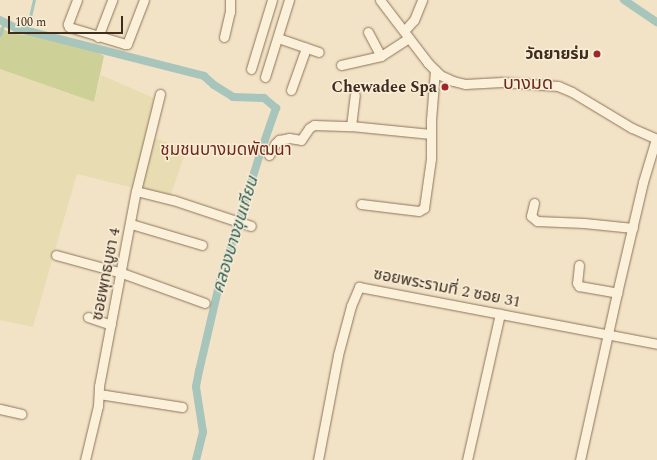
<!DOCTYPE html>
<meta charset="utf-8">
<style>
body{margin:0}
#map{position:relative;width:657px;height:460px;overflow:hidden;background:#f2e3c6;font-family:Spectral,"Noto Sans Thai",serif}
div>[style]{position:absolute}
.farmland>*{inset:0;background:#e8ddb2}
.green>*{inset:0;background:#cdd198}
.stream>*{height:2.5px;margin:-1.25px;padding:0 1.25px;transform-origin:1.25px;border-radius:1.25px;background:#a7c5bb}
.canal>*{height:8px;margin:-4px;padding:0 4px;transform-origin:4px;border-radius:4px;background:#a7c5bb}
.roads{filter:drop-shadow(0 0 1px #8f735a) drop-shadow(0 0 1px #8f735a)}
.minor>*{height:9px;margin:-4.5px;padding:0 4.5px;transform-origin:4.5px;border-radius:4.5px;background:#fbf0da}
.dots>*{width:11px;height:11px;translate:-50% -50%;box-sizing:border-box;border:2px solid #f8edd6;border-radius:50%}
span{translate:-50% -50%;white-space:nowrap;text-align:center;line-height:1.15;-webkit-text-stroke:3px #f8edd6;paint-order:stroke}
.poi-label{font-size:16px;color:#3e2c1f;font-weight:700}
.right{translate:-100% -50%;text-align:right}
.street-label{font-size:16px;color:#3e2c1f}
.neighbourhood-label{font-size:17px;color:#6e281a}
.water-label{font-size:17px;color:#2d5f59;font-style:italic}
.quarter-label{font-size:18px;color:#6e281a}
.scale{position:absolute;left:8px;top:16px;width:115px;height:18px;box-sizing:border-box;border:2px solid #3e2c1f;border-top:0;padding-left:5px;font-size:12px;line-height:14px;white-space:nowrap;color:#3e2c1f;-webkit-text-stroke:3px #f8edd6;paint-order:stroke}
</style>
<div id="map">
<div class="farmland">
<i style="clip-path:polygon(0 69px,94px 102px,101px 75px,154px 98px,146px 136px,187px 148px,170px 197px,77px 174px,33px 327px,0 320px)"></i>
</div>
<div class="green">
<i style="clip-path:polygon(0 27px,12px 34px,29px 35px,97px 52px,104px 56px,94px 102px,0 69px)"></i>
</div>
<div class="stream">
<i style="left:27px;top:30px;width:31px;rotate:-77deg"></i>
<i style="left:0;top:35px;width:14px;rotate:-73deg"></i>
</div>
<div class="canal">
<i style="left:624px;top:0;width:40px;rotate:34deg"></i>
<i style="left:0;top:20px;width:18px;rotate:27deg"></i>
<i style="left:16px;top:28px;width:194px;rotate:14.3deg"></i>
<i style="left:204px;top:76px;width:13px;rotate:42deg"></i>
<i style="left:214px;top:85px;width:22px;rotate:32deg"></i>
<i style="left:233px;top:97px;width:31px;rotate:2deg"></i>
<i style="left:264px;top:98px;width:16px;rotate:40deg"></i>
<i style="left:276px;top:108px;width:49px;rotate:109.2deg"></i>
<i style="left:260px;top:154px;width:133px;rotate:107.5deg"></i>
<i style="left:220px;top:281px;width:92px;rotate:103.1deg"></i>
<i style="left:199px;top:371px;width:16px;rotate:101deg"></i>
<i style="left:196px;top:387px;width:46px;rotate:81.2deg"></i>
<i style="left:203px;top:432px;width:29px;rotate:104deg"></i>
</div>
<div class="roads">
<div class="minor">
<i style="left:77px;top:0;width:26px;rotate:111deg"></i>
<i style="left:68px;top:24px;width:3px;rotate:72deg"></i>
<i style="left:69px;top:27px;width:59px;rotate:16.9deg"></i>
<i style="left:125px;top:44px;width:2px"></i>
<i style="left:127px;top:44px;width:47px;rotate:-68.9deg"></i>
<i style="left:380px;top:0;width:79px;rotate:52.7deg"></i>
<i style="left:428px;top:63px;width:17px;rotate:45deg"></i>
<i style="left:440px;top:75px;width:14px;rotate:25deg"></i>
<i style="left:453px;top:81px;width:12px;rotate:14deg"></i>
<i style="left:465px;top:84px;width:37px;rotate:-3deg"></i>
<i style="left:502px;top:82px;width:56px;rotate:4.1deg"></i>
<i style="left:558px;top:86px;width:15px;rotate:23deg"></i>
<i style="left:572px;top:92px;width:70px;rotate:31deg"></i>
<i style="left:632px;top:128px;width:27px;rotate:24deg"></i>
<i style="left:404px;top:31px;width:15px;rotate:-48deg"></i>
<i style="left:414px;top:20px;width:22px;rotate:-68deg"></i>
<i style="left:368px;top:32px;width:27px;rotate:62deg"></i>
<i style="left:98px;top:37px;width:40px;rotate:-69deg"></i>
<i style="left:224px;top:37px;width:26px;rotate:-77deg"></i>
<i style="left:230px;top:12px;width:12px;rotate:-90deg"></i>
<i style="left:278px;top:38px;width:43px;rotate:18.9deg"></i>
<i style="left:341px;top:65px;width:41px;rotate:-12.7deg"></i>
<i style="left:381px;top:56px;width:33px;rotate:-33deg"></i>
<i style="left:251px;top:69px;width:72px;rotate:-73.1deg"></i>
<i style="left:265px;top:77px;width:81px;rotate:-72.7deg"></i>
<i style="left:291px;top:90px;width:45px;rotate:-70.3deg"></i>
<i style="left:351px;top:126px;width:31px;rotate:-83deg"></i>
<i style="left:269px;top:155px;width:13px;rotate:-61deg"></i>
<i style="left:275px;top:144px;width:6px;rotate:-45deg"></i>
<i style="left:279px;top:140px;width:10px;rotate:-11deg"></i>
<i style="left:289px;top:138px;width:12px;rotate:9deg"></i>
<i style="left:301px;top:140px;width:14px;rotate:-56deg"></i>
<i style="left:309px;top:128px;width:6px;rotate:-31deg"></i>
<i style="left:314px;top:125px;width:37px;rotate:2deg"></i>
<i style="left:351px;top:126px;width:80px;rotate:5.7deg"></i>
<i style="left:136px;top:191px;width:38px;rotate:14deg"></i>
<i style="left:173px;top:200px;width:82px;rotate:18.4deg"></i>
<i style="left:534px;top:203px;width:13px;rotate:103deg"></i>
<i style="left:531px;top:216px;width:8px;rotate:40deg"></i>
<i style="left:537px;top:221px;width:47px;rotate:2.4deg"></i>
<i style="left:584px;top:223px;width:49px;rotate:5.8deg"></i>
<i style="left:361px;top:204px;width:58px;rotate:6.9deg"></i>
<i style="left:419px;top:211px;width:6px;rotate:-31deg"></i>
<i style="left:424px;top:208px;width:49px;rotate:-81.9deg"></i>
<i style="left:431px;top:159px;width:39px;rotate:-90deg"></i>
<i style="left:431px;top:120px;width:50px;rotate:-85.4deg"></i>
<i style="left:131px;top:224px;width:74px;rotate:16.5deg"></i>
<i style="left:56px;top:255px;width:68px;rotate:15.3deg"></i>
<i style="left:122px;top:273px;width:88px;rotate:19.9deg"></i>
<i style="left:579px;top:265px;width:18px;rotate:96deg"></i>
<i style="left:577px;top:283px;width:4px;rotate:56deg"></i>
<i style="left:579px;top:286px;width:39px;rotate:10deg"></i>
<i style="left:88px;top:317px;width:24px;rotate:19deg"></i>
<i style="left:99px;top:394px;width:84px;rotate:8.9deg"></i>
<i style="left:0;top:409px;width:22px;rotate:13deg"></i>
<i style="left:85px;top:460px;width:56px;rotate:-76.5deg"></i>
<i style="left:98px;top:406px;width:20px;rotate:-87deg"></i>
<i style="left:99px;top:386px;width:198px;rotate:-79.3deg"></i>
<i style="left:136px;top:191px;width:100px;rotate:-76.1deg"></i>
<i style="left:318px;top:460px;width:107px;rotate:-79.2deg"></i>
<i style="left:338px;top:355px;width:51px;rotate:-75.1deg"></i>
<i style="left:351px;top:306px;width:21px;rotate:-67deg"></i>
<i style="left:359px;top:287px;width:303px;rotate:10.8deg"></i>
<i style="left:467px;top:460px;width:150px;rotate:-77.3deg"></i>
<i style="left:580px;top:460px;width:171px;rotate:-77.5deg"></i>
<i style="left:617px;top:293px;width:114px;rotate:-76.8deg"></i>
<i style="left:643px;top:182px;width:45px;rotate:-73.2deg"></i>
</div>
</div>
<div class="dots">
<i style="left:597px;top:54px;background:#a3252c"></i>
<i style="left:445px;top:87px;background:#a3252c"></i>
</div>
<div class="poi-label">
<span class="right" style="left:589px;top:54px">วัดยายร่ม</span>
<span class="right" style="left:437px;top:87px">Chewadee Spa</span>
</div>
<div class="street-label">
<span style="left:106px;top:274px;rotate:-79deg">ซอยพุทธบูชา 4</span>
<span style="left:447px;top:288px;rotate:11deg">ซอยพระรามที่ 2 ซอย 31</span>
</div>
<div class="neighbourhood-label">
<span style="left:226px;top:151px">ชุมชนบางมดพัฒนา</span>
</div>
<div class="water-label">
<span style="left:236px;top:235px;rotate:-73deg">คลองบางขุนเทียน</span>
</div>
<div class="quarter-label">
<span style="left:528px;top:84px">บางมด</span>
</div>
<div class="scale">100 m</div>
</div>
